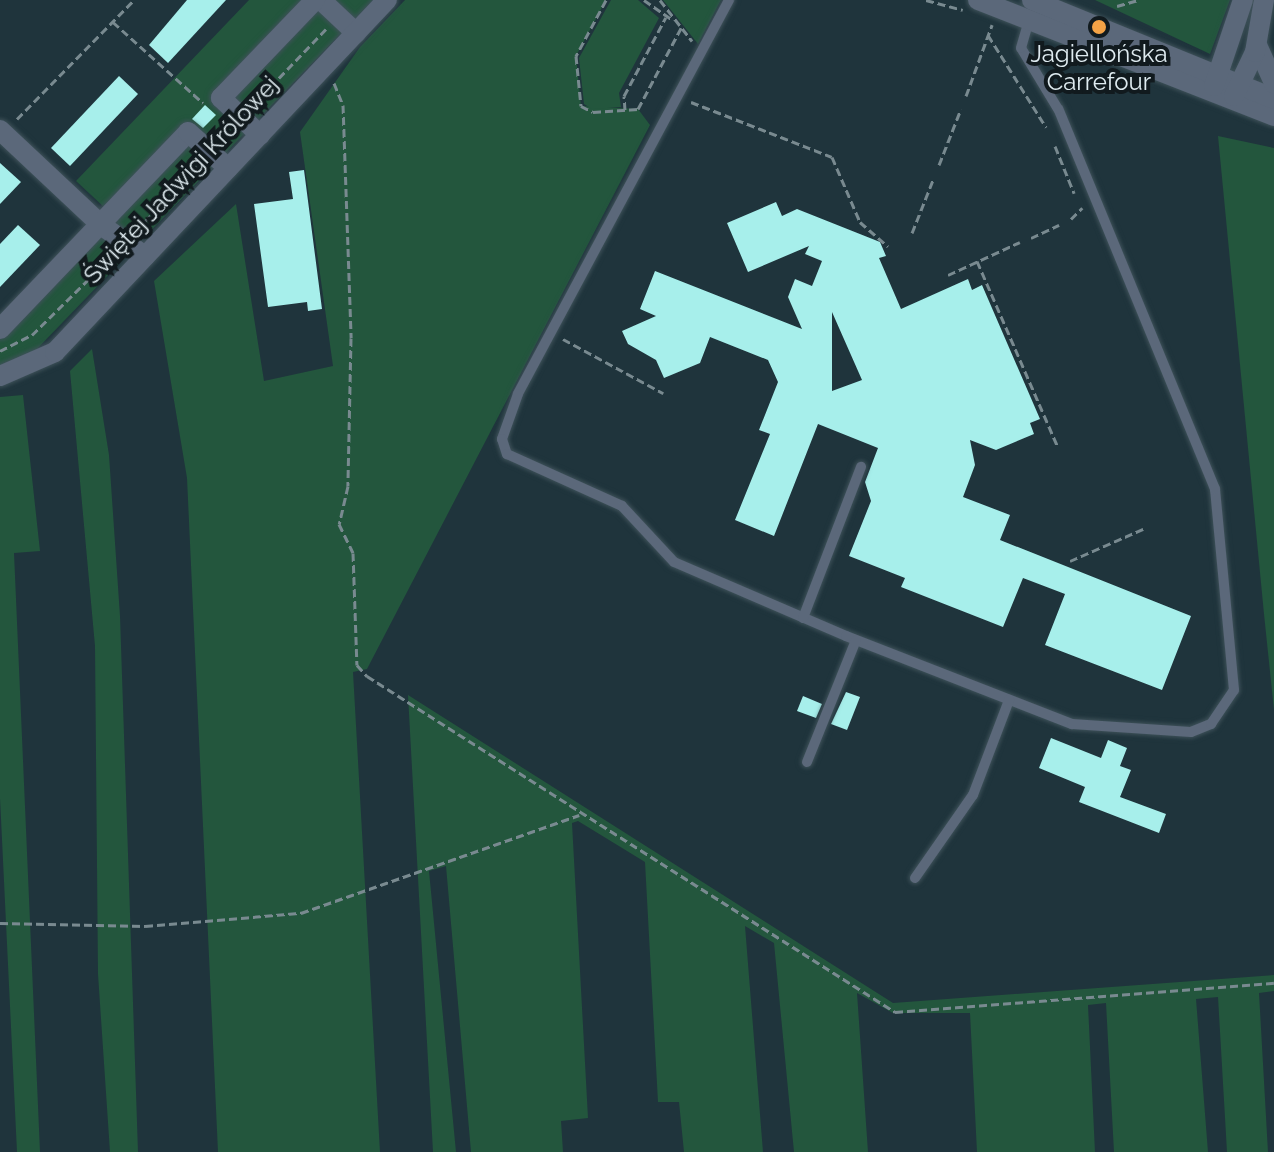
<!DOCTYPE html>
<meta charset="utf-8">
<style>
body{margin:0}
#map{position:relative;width:1274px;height:1152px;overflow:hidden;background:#1f343c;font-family:Raleway,sans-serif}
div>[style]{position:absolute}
.green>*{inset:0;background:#23563d}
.building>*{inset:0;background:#a7efeb}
.path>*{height:3px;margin-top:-1.5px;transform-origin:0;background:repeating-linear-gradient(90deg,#798a90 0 8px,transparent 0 12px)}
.roads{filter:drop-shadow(0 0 2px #3e5159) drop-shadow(0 0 2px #3e5159)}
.service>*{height:10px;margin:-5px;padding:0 5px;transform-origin:5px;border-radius:5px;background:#5b687a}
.minor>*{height:20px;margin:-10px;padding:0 10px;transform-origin:10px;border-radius:10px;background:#5b687a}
.tertiary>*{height:20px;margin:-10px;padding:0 10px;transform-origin:10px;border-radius:10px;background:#5b687a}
.dots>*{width:22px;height:22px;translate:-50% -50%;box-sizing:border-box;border:4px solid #111a1e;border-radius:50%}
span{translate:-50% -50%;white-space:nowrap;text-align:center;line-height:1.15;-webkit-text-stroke:8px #111a1e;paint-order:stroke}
.poi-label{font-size:24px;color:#dfebf0}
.street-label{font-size:24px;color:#dfebf0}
</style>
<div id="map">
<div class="green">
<i style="clip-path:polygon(249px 0,373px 0,37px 349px,0 368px,0 322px,105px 208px,76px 181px)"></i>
<i style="clip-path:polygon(405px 0,606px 0,576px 56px,581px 106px,638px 109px,650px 125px,367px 669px,353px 672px,380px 1152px,218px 1152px,187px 478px,154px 281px,236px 204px,264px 381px,333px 366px,300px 132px,360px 47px)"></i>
<i style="clip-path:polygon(611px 0,638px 0,659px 18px,619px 93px,621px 107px,592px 109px,584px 104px,579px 58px)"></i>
<i style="clip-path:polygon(663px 0,721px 0,698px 44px)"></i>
<i style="clip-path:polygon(1095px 0,1230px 0,1210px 54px)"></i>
<i style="clip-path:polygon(1218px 136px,1274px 148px,1274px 710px,1264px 614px)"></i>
<i style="clip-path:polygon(92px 349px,109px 455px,120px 616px,138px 1152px,110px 1152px,98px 974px,95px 646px,70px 371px)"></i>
<i style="clip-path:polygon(23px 395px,40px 551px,14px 553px,40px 1152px,17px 1152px,0 798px,0 397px)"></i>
<i style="clip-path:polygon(408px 695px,893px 1003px,1274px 975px,1274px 991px,1259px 993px,1268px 1152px,1227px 1152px,1218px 997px,1196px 999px,1208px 1152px,1114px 1152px,1106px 1003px,1088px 1005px,1095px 1152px,977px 1152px,970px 1013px,893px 1013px,857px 993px,868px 1152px,794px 1152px,774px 943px,745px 926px,763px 1152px,684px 1152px,679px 1102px,658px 1102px,645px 862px,578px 821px,572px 823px,588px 1118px,561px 1121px,563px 1152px,471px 1152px,446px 866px,429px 871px,456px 1152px,433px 1152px)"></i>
</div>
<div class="building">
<i style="clip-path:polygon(187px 0,226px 0,168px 63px,149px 45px)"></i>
<i style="clip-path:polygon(119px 76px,138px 94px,70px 166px,51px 148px)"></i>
<i style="clip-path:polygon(205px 105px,216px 115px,203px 128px,192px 119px)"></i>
<i style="clip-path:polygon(0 163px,21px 182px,0 204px)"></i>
<i style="clip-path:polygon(304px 170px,322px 309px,308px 311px,307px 302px,268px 307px,254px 204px,293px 199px,289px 172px)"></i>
<i style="clip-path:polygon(evenodd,776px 202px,782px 216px,797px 209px,880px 242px,886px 256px,879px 258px,901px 309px,968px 279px,972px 290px,982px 285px,1040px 419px,1030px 423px,1034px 434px,996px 450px,970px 440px,975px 465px,963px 497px,1010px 515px,1000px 540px,1191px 616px,1162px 690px,1045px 645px,1065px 594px,1023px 578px,1003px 627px,901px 587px,905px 578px,849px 556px,871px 501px,865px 482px,878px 448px,818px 424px,774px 536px,735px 520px,770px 434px,759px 430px,778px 382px,768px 360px,710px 337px,700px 363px,664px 378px,656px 360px,628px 344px,622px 331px,656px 316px,640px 309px,655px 271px,802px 329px,788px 297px,795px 279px,812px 286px,822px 261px,805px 254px,809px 246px,748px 272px,727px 223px,776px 202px,832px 312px,862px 380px,832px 391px,832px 312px)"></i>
<i style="clip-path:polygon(18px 225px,40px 245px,0 287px,0 244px)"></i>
<i style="clip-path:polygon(846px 692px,860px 697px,847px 730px,831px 724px)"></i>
<i style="clip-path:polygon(803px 696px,822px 704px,816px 718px,797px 711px)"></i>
<i style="clip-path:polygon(1051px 738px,1101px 758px,1108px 740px,1127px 748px,1120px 766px,1131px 770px,1120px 797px,1166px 814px,1159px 833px,1079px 802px,1085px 787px,1039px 768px)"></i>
</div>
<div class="path">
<i style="left:606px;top:0;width:64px;rotate:118.2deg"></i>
<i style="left:576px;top:56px;width:50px;rotate:84.3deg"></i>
<i style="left:581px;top:106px;width:13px;rotate:27deg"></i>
<i style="left:593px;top:112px;width:45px;rotate:-3.8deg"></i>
<i style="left:638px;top:109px;width:92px;rotate:-62deg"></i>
<i style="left:644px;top:0;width:35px;rotate:35deg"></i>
<i style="left:660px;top:0;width:52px;rotate:52deg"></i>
<i style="left:926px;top:0;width:38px;rotate:15deg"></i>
<i style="left:1117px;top:6px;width:22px;rotate:-16deg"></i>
<i style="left:113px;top:22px;width:121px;rotate:42deg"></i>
<i style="left:988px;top:35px;width:109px;rotate:57.8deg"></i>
<i style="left:334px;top:83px;width:24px;rotate:68deg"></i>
<i style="left:343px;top:105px;width:233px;rotate:88deg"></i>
<i style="left:351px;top:338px;width:148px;rotate:91.2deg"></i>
<i style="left:348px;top:486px;width:39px;rotate:103deg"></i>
<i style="left:339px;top:524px;width:32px;rotate:64deg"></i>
<i style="left:353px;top:553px;width:112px;rotate:88deg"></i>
<i style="left:357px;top:665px;width:15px;rotate:48deg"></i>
<i style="left:367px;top:676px;width:626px;rotate:32.47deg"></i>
<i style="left:895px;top:1012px;width:380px;rotate:-4.4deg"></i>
<i style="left:966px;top:96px;width:76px;rotate:-69.9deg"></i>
<i style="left:691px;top:102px;width:151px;rotate:21.3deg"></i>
<i style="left:832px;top:157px;width:71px;rotate:66.7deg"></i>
<i style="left:860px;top:222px;width:37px;rotate:41deg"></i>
<i style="left:254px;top:104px;width:104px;rotate:-46.2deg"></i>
<i style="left:625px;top:110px;width:14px;rotate:-94deg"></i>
<i style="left:624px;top:96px;width:89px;rotate:-62deg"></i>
<i style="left:17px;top:119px;width:167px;rotate:-45.5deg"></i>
<i style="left:1055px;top:146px;width:51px;rotate:68deg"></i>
<i style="left:939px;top:165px;width:60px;rotate:-68.6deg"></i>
<i style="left:1071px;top:219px;width:16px;rotate:-45deg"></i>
<i style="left:137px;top:230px;width:88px;rotate:-46.8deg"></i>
<i style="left:912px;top:233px;width:57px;rotate:-68.4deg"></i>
<i style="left:1031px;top:238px;width:31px;rotate:-25deg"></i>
<i style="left:977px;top:261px;width:201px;rotate:66.5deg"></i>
<i style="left:948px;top:275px;width:79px;rotate:-24.6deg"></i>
<i style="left:563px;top:339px;width:114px;rotate:28.4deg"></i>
<i style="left:0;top:351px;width:36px;rotate:-27deg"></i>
<i style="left:32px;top:335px;width:112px;rotate:-44.6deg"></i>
<i style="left:1070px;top:561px;width:80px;rotate:-23.7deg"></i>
<i style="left:0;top:923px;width:145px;rotate:1.2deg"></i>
<i style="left:145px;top:926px;width:157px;rotate:-4.8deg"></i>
<i style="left:301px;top:913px;width:295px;rotate:-19.4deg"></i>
</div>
<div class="roads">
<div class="service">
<i style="left:729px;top:0;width:447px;rotate:118.2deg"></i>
<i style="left:518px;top:394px;width:48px;rotate:109.6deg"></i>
<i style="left:502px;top:439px;width:16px;rotate:72deg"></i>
<i style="left:507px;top:454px;width:126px;rotate:24.3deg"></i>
<i style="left:622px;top:506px;width:76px;rotate:47.1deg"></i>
<i style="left:674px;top:562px;width:187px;rotate:23.3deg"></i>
<i style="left:846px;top:636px;width:243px;rotate:21.3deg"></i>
<i style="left:1072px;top:724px;width:119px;rotate:3.8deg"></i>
<i style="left:1191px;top:732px;width:22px;rotate:-22deg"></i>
<i style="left:1211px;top:724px;width:41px;rotate:-55.9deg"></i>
<i style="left:1234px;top:690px;width:202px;rotate:-95.4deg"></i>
<i style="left:1215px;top:489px;width:411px;rotate:-112.4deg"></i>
<i style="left:1058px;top:109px;width:71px;rotate:-121.2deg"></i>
<i style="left:1021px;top:48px;width:29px;rotate:-74deg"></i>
<i style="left:803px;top:618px;width:162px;rotate:-69deg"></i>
<i style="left:807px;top:762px;width:131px;rotate:-68.1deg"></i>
<i style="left:915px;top:878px;width:101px;rotate:-55.1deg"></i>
<i style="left:973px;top:795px;width:102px;rotate:-69.2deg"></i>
</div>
<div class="minor">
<i style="left:321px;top:0;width:48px;rotate:43.3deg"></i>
<i style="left:0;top:130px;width:139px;rotate:43.2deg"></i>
<i style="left:101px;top:225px;width:54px;rotate:35.2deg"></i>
<i style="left:260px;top:135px;width:54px;rotate:-136.5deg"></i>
<i style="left:221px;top:98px;width:136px;rotate:-46.2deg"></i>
<i style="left:0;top:329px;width:272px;rotate:-46.3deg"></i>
<i style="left:188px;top:132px;width:54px;rotate:42deg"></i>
<i style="left:0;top:376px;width:60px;rotate:-23.6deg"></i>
<i style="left:55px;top:352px;width:484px;rotate:-46.7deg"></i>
</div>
<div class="tertiary">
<i style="left:978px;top:0;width:318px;rotate:21.4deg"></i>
<i style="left:1032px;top:0;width:261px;rotate:22.2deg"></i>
<i style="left:1257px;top:45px;width:42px;rotate:65.9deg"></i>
<i style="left:1214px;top:86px;width:91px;rotate:-71.4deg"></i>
<i style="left:1234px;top:96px;width:49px;rotate:-64.5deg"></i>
<i style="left:1255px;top:52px;width:53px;rotate:-80.2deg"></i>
</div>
</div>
<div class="dots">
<i style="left:1099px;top:27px;background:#f5a346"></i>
</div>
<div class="poi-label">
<span style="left:1099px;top:68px">Jagiellońska<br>Carrefour</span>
</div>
<div class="street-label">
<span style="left:181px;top:180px;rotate:-47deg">Świętej Jadwigi Królowej</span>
</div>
</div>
